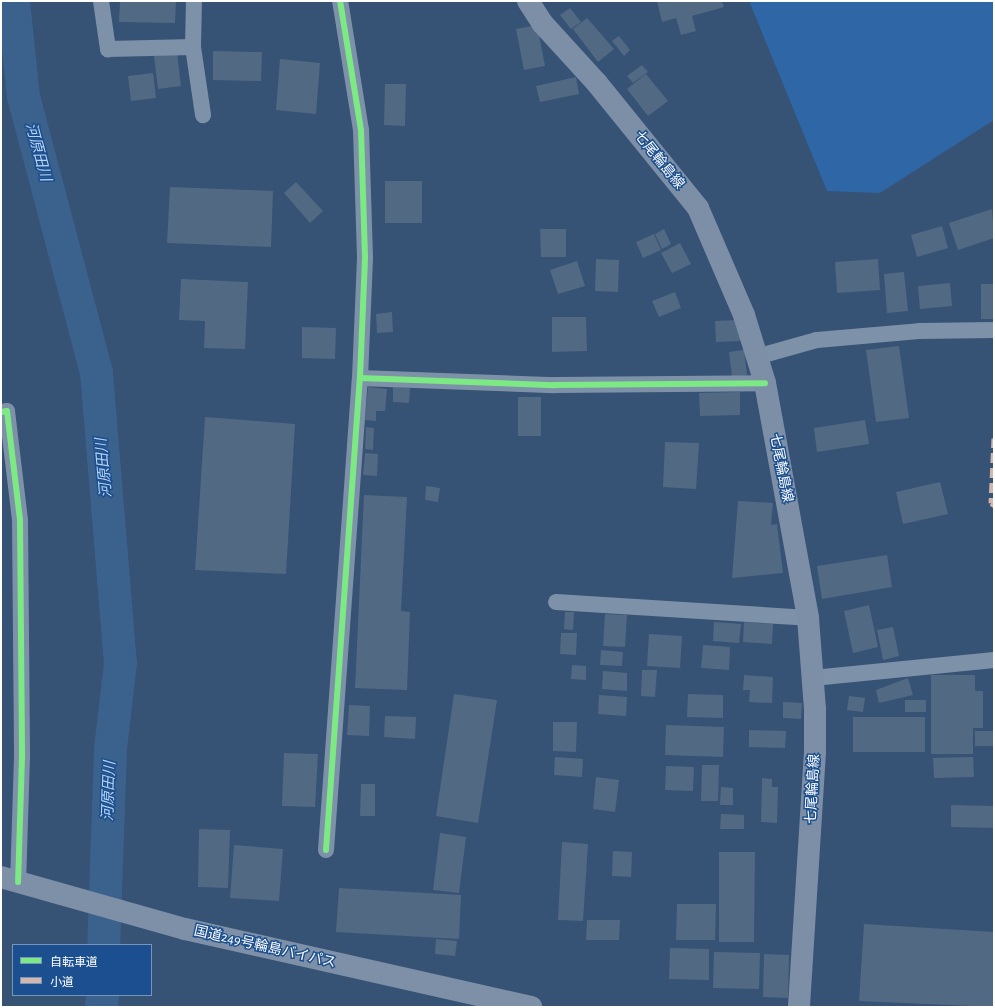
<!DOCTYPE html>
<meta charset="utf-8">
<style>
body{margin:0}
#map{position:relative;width:995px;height:1008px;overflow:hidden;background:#365274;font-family:"Alegreya Sans","Noto Sans JP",sans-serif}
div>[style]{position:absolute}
.green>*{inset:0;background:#2f66a5}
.river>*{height:33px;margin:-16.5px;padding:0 16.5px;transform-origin:16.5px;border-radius:16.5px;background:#3b618d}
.building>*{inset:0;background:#526984}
.minor>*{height:16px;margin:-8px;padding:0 8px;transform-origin:8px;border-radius:8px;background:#7d92a8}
.primary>*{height:22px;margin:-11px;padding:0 11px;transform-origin:11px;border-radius:11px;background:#7d8ea7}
.trunk>*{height:22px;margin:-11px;padding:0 11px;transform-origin:11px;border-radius:11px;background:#7e90a7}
.quiet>*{height:5px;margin-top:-2.5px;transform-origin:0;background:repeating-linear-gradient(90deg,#d1b7ad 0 10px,transparent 0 15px)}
.cycleway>*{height:6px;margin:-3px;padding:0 3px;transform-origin:3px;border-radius:3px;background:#7ce984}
span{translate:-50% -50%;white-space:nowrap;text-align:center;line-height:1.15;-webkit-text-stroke:3px #1b4f8f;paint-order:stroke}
.street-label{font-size:14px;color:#fff}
.water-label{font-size:15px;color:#b5d3f5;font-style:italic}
.frame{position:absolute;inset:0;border:2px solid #fff;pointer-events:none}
.legend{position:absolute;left:12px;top:944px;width:140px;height:52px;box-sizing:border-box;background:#1b4f8f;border:1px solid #7695bc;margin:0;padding:5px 7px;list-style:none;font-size:12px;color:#fff}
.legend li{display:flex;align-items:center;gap:8px;height:20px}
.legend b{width:20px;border:1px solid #7695bc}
</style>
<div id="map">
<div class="green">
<i style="clip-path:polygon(749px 1px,994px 1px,994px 120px,880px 193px,827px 191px)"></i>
</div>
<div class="river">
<i style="left:13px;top:1px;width:96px;rotate:84deg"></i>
<i style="left:23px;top:96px;width:285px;rotate:75.2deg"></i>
<i style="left:96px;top:372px;width:291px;rotate:85.3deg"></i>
<i style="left:120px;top:662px;width:88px;rotate:96.6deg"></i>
<i style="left:110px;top:749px;width:196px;rotate:92deg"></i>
<i style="left:101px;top:1007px;width:12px;rotate:-85deg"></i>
</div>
<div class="building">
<i style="clip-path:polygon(120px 1px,176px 1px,175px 23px,119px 22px)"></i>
<i style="clip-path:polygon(657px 1px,722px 1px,724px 7px,692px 16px,696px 31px,681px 35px,676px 18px,662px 22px)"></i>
<i style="clip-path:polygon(570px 8px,581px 22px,571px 29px,560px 15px)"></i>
<i style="clip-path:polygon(587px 18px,614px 49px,598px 62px,573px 29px)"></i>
<i style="clip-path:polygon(537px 25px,545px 66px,524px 70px,516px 29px)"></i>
<i style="clip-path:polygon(619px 36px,630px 50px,624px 56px,612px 41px)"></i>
<i style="clip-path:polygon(213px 51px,262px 52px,261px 81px,213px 80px)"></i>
<i style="clip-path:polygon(177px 53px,181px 86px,158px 89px,154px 56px)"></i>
<i style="clip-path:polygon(280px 59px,320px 63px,316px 114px,276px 110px)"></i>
<i style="clip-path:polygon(642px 65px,648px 72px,633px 83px,627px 76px)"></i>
<i style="clip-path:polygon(153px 73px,156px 98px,131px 101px,128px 76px)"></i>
<i style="clip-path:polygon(646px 74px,668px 101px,648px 116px,627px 89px)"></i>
<i style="clip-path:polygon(576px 77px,579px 94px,540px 102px,536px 86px)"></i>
<i style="clip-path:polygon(385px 84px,406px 84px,405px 126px,384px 125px)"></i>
<i style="clip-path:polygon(385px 181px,422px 181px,422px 223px,385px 223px)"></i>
<i style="clip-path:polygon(296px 182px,323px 211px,310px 223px,284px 193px)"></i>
<i style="clip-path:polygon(170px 187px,273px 191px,271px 247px,167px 243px)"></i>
<i style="clip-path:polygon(992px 209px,994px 238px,958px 250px,949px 223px)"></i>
<i style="clip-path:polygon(942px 226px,948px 248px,917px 257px,911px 235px)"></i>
<i style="clip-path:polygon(540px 229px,566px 229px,566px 257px,541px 257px)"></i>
<i style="clip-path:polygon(664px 229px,671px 244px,662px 249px,655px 234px)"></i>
<i style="clip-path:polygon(654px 234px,661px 250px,643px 258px,636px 242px)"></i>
<i style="clip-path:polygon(680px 243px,691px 264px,672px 273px,661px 253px)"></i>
<i style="clip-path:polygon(596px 259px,619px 260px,618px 292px,595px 291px)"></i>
<i style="clip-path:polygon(878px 259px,880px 290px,837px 293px,835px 262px)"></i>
<i style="clip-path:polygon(577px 261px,585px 286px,558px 294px,550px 270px)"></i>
<i style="clip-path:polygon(904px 272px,908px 311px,887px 313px,884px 274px)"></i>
<i style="clip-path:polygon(181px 279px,248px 282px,245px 349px,204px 348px,205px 321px,179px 320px)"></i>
<i style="clip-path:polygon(950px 283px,952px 306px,920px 309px,918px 286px)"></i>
<i style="clip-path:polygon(981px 284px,994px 284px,994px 319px,981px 319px)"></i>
<i style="clip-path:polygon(675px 292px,681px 308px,659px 317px,652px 301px)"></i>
<i style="clip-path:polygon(392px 312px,393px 332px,377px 333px,376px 314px)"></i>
<i style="clip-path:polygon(552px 317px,586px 317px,587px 351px,552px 352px)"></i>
<i style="clip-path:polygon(739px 320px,740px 341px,716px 342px,715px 321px)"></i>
<i style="clip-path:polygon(302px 327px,336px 328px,335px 359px,302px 358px)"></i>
<i style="clip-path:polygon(899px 346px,909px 418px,876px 422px,866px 350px)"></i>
<i style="clip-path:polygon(744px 350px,747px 375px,732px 377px,729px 352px)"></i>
<i style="clip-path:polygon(368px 387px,387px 389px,385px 411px,376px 411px,376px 421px,365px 420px)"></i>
<i style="clip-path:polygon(393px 387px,410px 388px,409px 403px,393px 402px)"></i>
<i style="clip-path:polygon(740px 392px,740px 415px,700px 416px,699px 393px)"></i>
<i style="clip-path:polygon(518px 397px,541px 397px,541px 436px,518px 436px)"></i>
<i style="clip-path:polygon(205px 417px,295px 424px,286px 574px,195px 570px)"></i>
<i style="clip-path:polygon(865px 420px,869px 444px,817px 452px,814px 428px)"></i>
<i style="clip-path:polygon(366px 427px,374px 428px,373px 450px,365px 449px)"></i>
<i style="clip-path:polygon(665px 442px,699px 443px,696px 489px,663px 487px)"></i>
<i style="clip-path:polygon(365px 453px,378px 454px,377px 476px,363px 475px)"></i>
<i style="clip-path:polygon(940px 482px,948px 514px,903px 524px,896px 492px)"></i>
<i style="clip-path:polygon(426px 486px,440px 488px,438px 502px,425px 500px)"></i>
<i style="clip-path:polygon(364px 495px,407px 497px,401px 611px,410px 612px,407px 690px,355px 688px)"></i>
<i style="clip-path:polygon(738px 501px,773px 503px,771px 525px,777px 524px,783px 573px,732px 578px)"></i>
<i style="clip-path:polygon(887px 555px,892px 587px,822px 599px,817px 566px)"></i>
<i style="clip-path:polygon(869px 605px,878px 647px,853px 653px,844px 611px)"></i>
<i style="clip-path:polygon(565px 612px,574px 612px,573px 630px,564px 629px)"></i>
<i style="clip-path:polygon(605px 614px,627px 615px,625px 647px,603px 646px)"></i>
<i style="clip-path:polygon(714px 622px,741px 624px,739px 643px,713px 641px)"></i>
<i style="clip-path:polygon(744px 622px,773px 624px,772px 644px,743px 642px)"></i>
<i style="clip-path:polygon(893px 627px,899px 656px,883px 660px,877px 630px)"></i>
<i style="clip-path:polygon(561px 633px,577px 633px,576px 655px,560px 654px)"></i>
<i style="clip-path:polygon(649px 634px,682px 636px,680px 668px,647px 666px)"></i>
<i style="clip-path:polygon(703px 645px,730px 647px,729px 670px,701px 668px)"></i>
<i style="clip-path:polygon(601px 650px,623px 652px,622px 666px,600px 665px)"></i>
<i style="clip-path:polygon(572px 665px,586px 666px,586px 680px,571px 679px)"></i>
<i style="clip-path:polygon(642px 670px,657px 670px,655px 697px,641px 696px)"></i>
<i style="clip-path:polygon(603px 671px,627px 673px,627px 691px,602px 689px)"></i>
<i style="clip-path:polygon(744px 675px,773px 677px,772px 703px,749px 702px,750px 690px,743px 690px)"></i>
<i style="clip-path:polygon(931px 675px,975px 675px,975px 691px,983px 691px,983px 728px,973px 728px,973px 754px,931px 754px)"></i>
<i style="clip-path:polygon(908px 678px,913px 695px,879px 703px,876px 690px)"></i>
<i style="clip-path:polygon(454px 694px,497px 700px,478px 823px,436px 816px)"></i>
<i style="clip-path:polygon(688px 694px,723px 695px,723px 718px,687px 717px)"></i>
<i style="clip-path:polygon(599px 695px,627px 697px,626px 716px,598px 714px)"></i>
<i style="clip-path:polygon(849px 696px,865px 698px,863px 712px,847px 710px)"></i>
<i style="clip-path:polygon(905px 700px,926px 700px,926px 712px,905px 712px)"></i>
<i style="clip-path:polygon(783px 702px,802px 703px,801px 719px,783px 718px)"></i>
<i style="clip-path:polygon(349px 705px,370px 706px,369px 736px,347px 735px)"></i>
<i style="clip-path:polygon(385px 716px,416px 717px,415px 739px,384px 737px)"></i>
<i style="clip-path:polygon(853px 717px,925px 717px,925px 752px,853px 752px)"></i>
<i style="clip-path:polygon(553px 722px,577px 722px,576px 752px,553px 751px)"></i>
<i style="clip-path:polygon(666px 725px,724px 727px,723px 757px,665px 755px)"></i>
<i style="clip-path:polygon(749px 730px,786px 731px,785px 748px,749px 747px)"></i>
<i style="clip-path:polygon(975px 731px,994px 731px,994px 746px,975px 746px)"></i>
<i style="clip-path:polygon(284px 753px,318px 754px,315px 807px,282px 806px)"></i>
<i style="clip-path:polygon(555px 757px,583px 759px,582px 777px,554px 775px)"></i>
<i style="clip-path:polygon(973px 757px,974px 777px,934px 778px,933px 758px)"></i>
<i style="clip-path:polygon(702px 765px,719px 765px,718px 801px,701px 801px)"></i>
<i style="clip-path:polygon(666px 766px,694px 767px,693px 791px,665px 790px)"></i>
<i style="clip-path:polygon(596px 777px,619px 780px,615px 812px,593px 809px)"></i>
<i style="clip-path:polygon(762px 778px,772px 779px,772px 787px,778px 787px,777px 823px,761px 822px)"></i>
<i style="clip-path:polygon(361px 784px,375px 784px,375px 816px,360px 816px)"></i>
<i style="clip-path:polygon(721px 787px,733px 788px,733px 805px,720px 805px)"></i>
<i style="clip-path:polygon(951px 805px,994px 806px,994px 828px,951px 827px)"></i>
<i style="clip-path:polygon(721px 814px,744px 815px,744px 829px,720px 829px)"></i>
<i style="clip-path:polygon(199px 829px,230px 830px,228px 888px,198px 887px)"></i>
<i style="clip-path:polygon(440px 833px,466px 837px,459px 893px,433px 890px)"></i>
<i style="clip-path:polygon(562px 842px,588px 844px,583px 921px,558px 920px)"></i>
<i style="clip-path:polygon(234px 845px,283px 849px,279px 901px,230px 898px)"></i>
<i style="clip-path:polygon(613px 851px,632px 852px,631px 877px,612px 876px)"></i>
<i style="clip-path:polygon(719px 852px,755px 852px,754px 942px,719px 942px)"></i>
<i style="clip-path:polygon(339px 888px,461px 895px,459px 939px,336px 932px)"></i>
<i style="clip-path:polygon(677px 904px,716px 904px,715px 940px,676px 940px)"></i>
<i style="clip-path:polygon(587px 920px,620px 920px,619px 940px,586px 940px)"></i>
<i style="clip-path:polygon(864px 924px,994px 932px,994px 1007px,859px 1001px)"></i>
<i style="clip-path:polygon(436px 939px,457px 941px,455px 956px,435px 954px)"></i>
<i style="clip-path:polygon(670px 948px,709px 949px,709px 980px,669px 979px)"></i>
<i style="clip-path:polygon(714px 952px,760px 953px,759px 989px,713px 988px)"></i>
<i style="clip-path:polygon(764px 954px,789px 955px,788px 998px,763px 997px)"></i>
</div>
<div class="minor">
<i style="left:101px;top:1px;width:49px;rotate:81.7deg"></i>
<i style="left:108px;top:49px;width:85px;rotate:-1.3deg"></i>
<i style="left:193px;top:47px;width:46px;rotate:-88.8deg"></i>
<i style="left:193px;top:47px;width:69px;rotate:81.6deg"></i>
<i style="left:756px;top:357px;width:63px;rotate:-15.6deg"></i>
<i style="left:817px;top:340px;width:102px;rotate:-5deg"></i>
<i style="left:919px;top:331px;width:75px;rotate:-0.8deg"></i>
<i style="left:360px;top:378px;width:195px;rotate:2.1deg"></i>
<i style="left:555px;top:385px;width:210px;rotate:-0.5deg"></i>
<i style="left:1px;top:412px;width:6px;rotate:-9deg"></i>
<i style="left:7px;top:411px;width:110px;rotate:83.2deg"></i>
<i style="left:20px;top:520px;width:237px;rotate:89.5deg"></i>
<i style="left:22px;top:757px;width:125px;rotate:91.8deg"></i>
<i style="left:556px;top:602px;width:253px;rotate:3.6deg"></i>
<i style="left:813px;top:678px;width:182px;rotate:-5.7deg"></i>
<i style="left:326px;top:850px;width:473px;rotate:-85.9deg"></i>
<i style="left:360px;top:378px;width:121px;rotate:-87.6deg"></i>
<i style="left:365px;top:257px;width:127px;rotate:-91.8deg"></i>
<i style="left:361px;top:130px;width:131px;rotate:-99.2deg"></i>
</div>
<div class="primary">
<i style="left:528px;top:1px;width:27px;rotate:57deg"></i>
<i style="left:543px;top:24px;width:79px;rotate:47.6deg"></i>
<i style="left:596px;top:82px;width:162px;rotate:51deg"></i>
<i style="left:698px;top:208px;width:116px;rotate:66.7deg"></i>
<i style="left:744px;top:315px;width:71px;rotate:72.8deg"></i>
<i style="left:765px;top:383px;width:239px;rotate:79.6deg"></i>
<i style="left:808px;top:618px;width:91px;rotate:85.6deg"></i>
<i style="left:815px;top:709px;width:43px;rotate:90deg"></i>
<i style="left:815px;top:752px;width:256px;rotate:93.6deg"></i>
</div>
<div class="trunk">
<i style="left:1px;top:877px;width:191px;rotate:15.8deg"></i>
<i style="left:185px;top:929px;width:355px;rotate:12.7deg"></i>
</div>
<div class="quiet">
<i style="left:994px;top:438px;width:65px;rotate:92.6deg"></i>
<i style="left:991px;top:503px;width:4px;rotate:34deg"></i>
</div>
<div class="cycleway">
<i style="left:360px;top:378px;width:195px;rotate:2.1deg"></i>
<i style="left:555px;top:385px;width:210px;rotate:-0.5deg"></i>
<i style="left:1px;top:412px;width:6px;rotate:-9deg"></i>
<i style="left:7px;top:411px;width:110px;rotate:83.2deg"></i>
<i style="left:20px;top:520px;width:237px;rotate:89.5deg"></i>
<i style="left:22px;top:757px;width:125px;rotate:91.8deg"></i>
<i style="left:326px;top:850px;width:473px;rotate:-85.9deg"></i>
<i style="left:360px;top:378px;width:121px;rotate:-87.6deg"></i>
<i style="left:365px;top:257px;width:127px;rotate:-91.8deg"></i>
<i style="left:361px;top:130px;width:131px;rotate:-99.2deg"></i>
</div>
<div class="street-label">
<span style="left:659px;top:160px;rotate:51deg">七尾輪島線</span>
<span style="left:781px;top:468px;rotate:79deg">七尾輪島線</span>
<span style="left:813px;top:789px;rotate:-87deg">七尾輪島線</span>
<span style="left:265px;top:947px;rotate:13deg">国道249号輪島バイパス</span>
</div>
<div class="water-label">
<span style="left:38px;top:152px;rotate:75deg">河原田川</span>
<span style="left:104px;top:468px;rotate:-95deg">河原田川</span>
<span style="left:109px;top:791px;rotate:-88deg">河原田川</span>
</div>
<div class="frame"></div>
<ul class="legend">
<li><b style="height:5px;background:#7ce984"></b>自転車道</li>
<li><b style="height:5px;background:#d1b7ad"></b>小道</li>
</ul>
</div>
